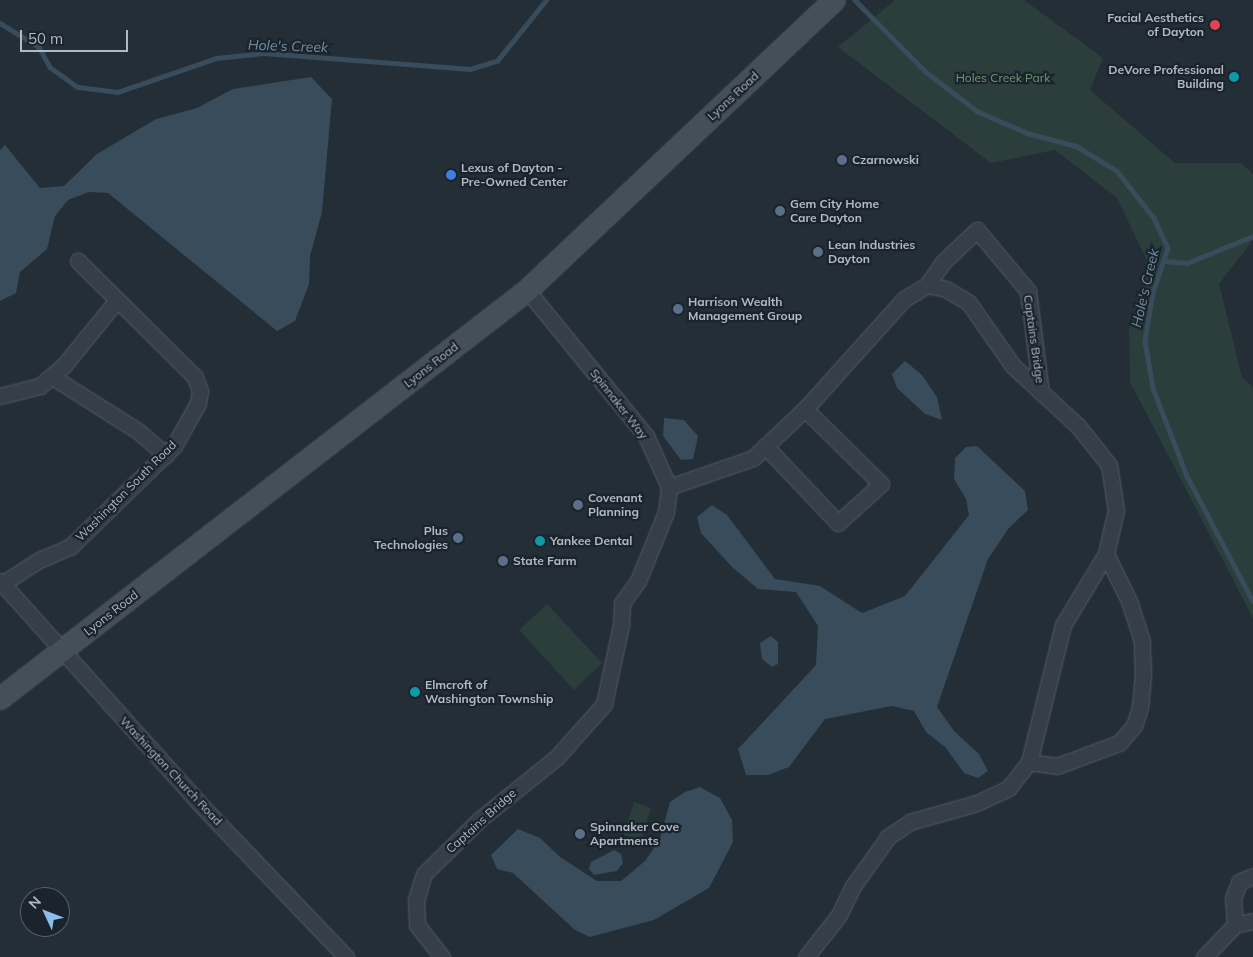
<!DOCTYPE html>
<style>
body{margin:0}
#map{position:relative;width:1253px;height:957px;overflow:hidden;background:#232e36;font-family:Mulish,sans-serif}
div>[style]{position:absolute}
.green>*{inset:0;background:#2b3e3b}
.water>*{inset:0;background:#384c5c}
.stream>*{height:4.5px;margin:-2.25px;padding:0 2.25px;transform-origin:2.25px;border-radius:2.25px;background:#384c5c}
.roads{filter:drop-shadow(0 0 1px #545d65) drop-shadow(0 0 1px #545d65)}
.street>*{height:15px;margin:-7.5px;padding:0 7.5px;transform-origin:7.5px;border-radius:7.5px;background:#363f47}
.secondary>*{height:21px;margin:-10.5px;padding:0 10.5px;transform-origin:10.5px;border-radius:10.5px;background:#444f5a}
.dots>*{width:14px;height:14px;translate:-50% -50%;box-sizing:border-box;border:2px solid #1b242c;border-radius:50%}
span{translate:-50% -50%;white-space:nowrap;text-align:center;line-height:1.15;-webkit-text-stroke:4.5px #1b242c;paint-order:stroke}
.poi-label{font-size:12px;color:#b1bac3;font-weight:700}
.right{translate:-100% -50%;text-align:right}
.left{translate:0 -50%;text-align:left}
.park-label{font-size:12px;color:#719775}
.street-label{font-size:12px;color:#b1bac3}
.water-label{font-size:14px;color:#748fa4;font-style:italic}
.north{position:absolute;left:20px;top:887px;width:50px;height:50px;box-sizing:border-box;background:#1b242c;border:1px solid #576068;border-radius:50%;rotate:313deg;font-size:14px;font-weight:700;line-height:20px;text-align:center;color:#b1bac3}
.north::after{content:'';display:block;margin:auto;width:18px;height:22px;background:#8cbeed;clip-path:polygon(50% 0,100% 100%,50% 72%,0 100%)}
.scale{position:absolute;left:20px;top:30px;width:108px;height:22px;box-sizing:border-box;border:2px solid #b1bac3;border-top:0;padding-left:6px;font-size:15px;line-height:18px;white-space:nowrap;color:#b1bac3;-webkit-text-stroke:4px #1b242c;paint-order:stroke}
</style>
<div id="map">
<div class="green">
<i style="clip-path:polygon(895px 0,1024px 0,1103px 58px,1090px 90px,1175px 163px,1241px 163px,1253px 174px,1253px 240px,1219px 284px,1242px 377px,1253px 387px,1253px 618px,1130px 382px,1129px 329px,1149px 265px,1117px 198px,1055px 150px,991px 163px,838px 47px)"></i>
<i style="clip-path:polygon(547px 604px,602px 663px,574px 690px,519px 630px)"></i>
<i style="clip-path:polygon(634px 802px,651px 808px,641px 840px,623px 835px)"></i>
</div>
<div class="water">
<i style="clip-path:polygon(311px 77px,332px 99px,322px 212px,310px 256px,309px 284px,295px 321px,277px 331px,108px 193px,89px 192px,68px 200px,55px 216px,47px 249px,20px 272px,16px 293px,0 301px,0 150px,5px 145px,40px 188px,64px 186px,97px 154px,156px 119px,197px 108px,233px 89px)"></i>
<i style="clip-path:polygon(905px 361px,922px 375px,937px 397px,942px 420px,925px 414px,897px 388px,892px 374px)"></i>
<i style="clip-path:polygon(664px 418px,684px 420px,698px 436px,693px 459px,681px 460px,663px 436px)"></i>
<i style="clip-path:polygon(977px 446px,1025px 491px,1028px 510px,1009px 528px,988px 559px,937px 707px,954px 731px,979px 754px,988px 771px,978px 778px,964px 773px,945px 747px,926px 732px,914px 711px,892px 706px,825px 719px,789px 767px,768px 775px,746px 775px,738px 749px,816px 665px,818px 626px,796px 592px,758px 589px,732px 567px,701px 533px,697px 517px,712px 505px,727px 515px,775px 579px,820px 586px,862px 613px,905px 596px,969px 515px,966px 499px,954px 479px,955px 458px,966px 447px)"></i>
<i style="clip-path:polygon(771px 636px,778px 642px,778px 664px,772px 667px,762px 659px,760px 643px)"></i>
<i style="clip-path:polygon(700px 787px,720px 798px,732px 820px,733px 842px,709px 888px,654px 920px,590px 937px,575px 930px,513px 873px,497px 869px,491px 855px,518px 829px,540px 838px,560px 857px,597px 881px,621px 881px,645px 861px,660px 839px,670px 802px,685px 792px)"></i>
<i style="clip-path:polygon(614px 850px,621px 854px,623px 863px,617px 871px,594px 875px,589px 869px,591px 862px)"></i>
</div>
<div class="stream">
<i style="left:855px;top:0;width:100px;rotate:45.4deg"></i>
<i style="left:925px;top:71px;width:66px;rotate:37.6deg"></i>
<i style="left:977px;top:111px;width:55px;rotate:23.7deg"></i>
<i style="left:1027px;top:133px;width:51px;rotate:14.9deg"></i>
<i style="left:1076px;top:146px;width:48px;rotate:31.4deg"></i>
<i style="left:1117px;top:171px;width:60px;rotate:51.8deg"></i>
<i style="left:1154px;top:218px;width:33px;rotate:65deg"></i>
<i style="left:1168px;top:248px;width:47px;rotate:108.4deg"></i>
<i style="left:1153px;top:293px;width:49px;rotate:99.5deg"></i>
<i style="left:1145px;top:341px;width:48px;rotate:80.3deg"></i>
<i style="left:1153px;top:388px;width:94px;rotate:68.9deg"></i>
<i style="left:1187px;top:476px;width:141px;rotate:62.2deg"></i>
<i style="left:0;top:23px;width:46px;rotate:31.6deg"></i>
<i style="left:39px;top:47px;width:23px;rotate:61deg"></i>
<i style="left:50px;top:67px;width:34px;rotate:36deg"></i>
<i style="left:78px;top:87px;width:40px;rotate:7.1deg"></i>
<i style="left:118px;top:92px;width:104px;rotate:-19.1deg"></i>
<i style="left:216px;top:58px;width:48px;rotate:-5.9deg"></i>
<i style="left:264px;top:53px;width:207px;rotate:4.4deg"></i>
<i style="left:470px;top:69px;width:28px;rotate:-17deg"></i>
<i style="left:497px;top:61px;width:78px;rotate:-51.2deg"></i>
<i style="left:1164px;top:261px;width:23px;rotate:5deg"></i>
<i style="left:1187px;top:263px;width:71px;rotate:-22.2deg"></i>
</div>
<div class="roads">
<div class="street">
<i style="left:927px;top:285px;width:28px;rotate:-55deg"></i>
<i style="left:943px;top:262px;width:47px;rotate:-43.3deg"></i>
<i style="left:977px;top:230px;width:80px;rotate:50.1deg"></i>
<i style="left:1028px;top:291px;width:102px;rotate:82.7deg"></i>
<i style="left:51px;top:376px;width:103px;rotate:32.3deg"></i>
<i style="left:138px;top:431px;width:37px;rotate:41deg"></i>
<i style="left:0;top:396px;width:41px;rotate:-14deg"></i>
<i style="left:40px;top:386px;width:33px;rotate:-41deg"></i>
<i style="left:65px;top:364px;width:82px;rotate:-50.9deg"></i>
<i style="left:765px;top:446px;width:106px;rotate:46.5deg"></i>
<i style="left:838px;top:523px;width:58px;rotate:-42.2deg"></i>
<i style="left:881px;top:484px;width:107px;rotate:-135.4deg"></i>
<i style="left:669px;top:487px;width:89px;rotate:-19deg"></i>
<i style="left:753px;top:458px;width:71px;rotate:-43.3deg"></i>
<i style="left:805px;top:409px;width:148px;rotate:-48deg"></i>
<i style="left:904px;top:299px;width:27px;rotate:-31deg"></i>
<i style="left:927px;top:285px;width:19px;rotate:12deg"></i>
<i style="left:946px;top:289px;width:27px;rotate:31deg"></i>
<i style="left:969px;top:303px;width:77px;rotate:55.1deg"></i>
<i style="left:1013px;top:366px;width:88px;rotate:42.7deg"></i>
<i style="left:1078px;top:426px;width:50px;rotate:51.5deg"></i>
<i style="left:1109px;top:465px;width:46px;rotate:81.2deg"></i>
<i style="left:1116px;top:510px;width:45px;rotate:102.8deg"></i>
<i style="left:1106px;top:554px;width:83px;rotate:121.2deg"></i>
<i style="left:1063px;top:625px;width:141px;rotate:103.9deg"></i>
<i style="left:1029px;top:762px;width:33px;rotate:128deg"></i>
<i style="left:1009px;top:788px;width:35px;rotate:155deg"></i>
<i style="left:977px;top:803px;width:70px;rotate:164.2deg"></i>
<i style="left:910px;top:822px;width:27px;rotate:146deg"></i>
<i style="left:888px;top:837px;width:60px;rotate:125.5deg"></i>
<i style="left:853px;top:886px;width:32px;rotate:116deg"></i>
<i style="left:839px;top:915px;width:53px;rotate:128.2deg"></i>
<i style="left:0;top:581px;width:298px;rotate:48.1deg"></i>
<i style="left:199px;top:803px;width:213px;rotate:46.3deg"></i>
<i style="left:2px;top:584px;width:44px;rotate:-33deg"></i>
<i style="left:39px;top:560px;width:34px;rotate:-23deg"></i>
<i style="left:70px;top:547px;width:145px;rotate:-44.2deg"></i>
<i style="left:174px;top:446px;width:49px;rotate:-60.8deg"></i>
<i style="left:198px;top:403px;width:12px;rotate:-81deg"></i>
<i style="left:200px;top:391px;width:15px;rotate:-110deg"></i>
<i style="left:195px;top:377px;width:165px;rotate:-135.2deg"></i>
<i style="left:1029px;top:762px;width:28px;rotate:8deg"></i>
<i style="left:1057px;top:766px;width:66px;rotate:-20.4deg"></i>
<i style="left:1119px;top:743px;width:23px;rotate:-49deg"></i>
<i style="left:1134px;top:726px;width:19px;rotate:-72deg"></i>
<i style="left:1140px;top:708px;width:32px;rotate:-85deg"></i>
<i style="left:1143px;top:676px;width:35px;rotate:-92deg"></i>
<i style="left:1142px;top:641px;width:40px;rotate:-108deg"></i>
<i style="left:1130px;top:603px;width:55px;rotate:-116.1deg"></i>
<i style="left:1235px;top:925px;width:27px;rotate:-94deg"></i>
<i style="left:1233px;top:898px;width:17px;rotate:-69deg"></i>
<i style="left:1239px;top:882px;width:15px;rotate:-23deg"></i>
<i style="left:442px;top:957px;width:41px;rotate:-128deg"></i>
<i style="left:417px;top:925px;width:25px;rotate:-92deg"></i>
<i style="left:416px;top:900px;width:27px;rotate:-73deg"></i>
<i style="left:424px;top:874px;width:78px;rotate:-44.5deg"></i>
<i style="left:480px;top:819px;width:99px;rotate:-38.8deg"></i>
<i style="left:557px;top:757px;width:71px;rotate:-48.4deg"></i>
<i style="left:604px;top:704px;width:81px;rotate:-77.9deg"></i>
<i style="left:621px;top:625px;width:22px;rotate:-87deg"></i>
<i style="left:622px;top:603px;width:27px;rotate:-54deg"></i>
<i style="left:638px;top:581px;width:74px;rotate:-67.9deg"></i>
<i style="left:666px;top:512px;width:25px;rotate:-83deg"></i>
<i style="left:669px;top:487px;width:56px;rotate:-114.3deg"></i>
<i style="left:646px;top:436px;width:188px;rotate:-129.2deg"></i>
<i style="left:1204px;top:957px;width:45px;rotate:-45.9deg"></i>
<i style="left:1235px;top:925px;width:18px;rotate:-13deg"></i>
</div>
<div class="secondary">
<i style="left:0;top:698px;width:666px;rotate:-37.75deg"></i>
<i style="left:527px;top:290px;width:422px;rotate:-43.4deg"></i>
</div>
</div>
<div class="dots">
<i style="left:1215px;top:25px;background:#e0444e"></i>
<i style="left:1234px;top:77px;background:#0f9aa8"></i>
<i style="left:842px;top:160px;background:#5c6f8a"></i>
<i style="left:451px;top:175px;background:#3f7fe0"></i>
<i style="left:780px;top:211px;background:#5c6f8a"></i>
<i style="left:818px;top:252px;background:#5c6f8a"></i>
<i style="left:678px;top:309px;background:#5c6f8a"></i>
<i style="left:578px;top:505px;background:#5c6f8a"></i>
<i style="left:458px;top:538px;background:#5c6f8a"></i>
<i style="left:540px;top:541px;background:#0f9aa8"></i>
<i style="left:503px;top:561px;background:#5c6f8a"></i>
<i style="left:415px;top:692px;background:#0f9aa8"></i>
<i style="left:580px;top:834px;background:#5c6f8a"></i>
</div>
<div class="poi-label">
<span class="right" style="left:1204px;top:25px">Facial Aesthetics<br>of Dayton</span>
<span class="right" style="left:1224px;top:77px">DeVore Professional<br>Building</span>
<span class="left" style="left:852px;top:160px">Czarnowski</span>
<span class="left" style="left:461px;top:175px">Lexus of Dayton -<br>Pre-Owned Center</span>
<span class="left" style="left:790px;top:211px">Gem City Home<br>Care Dayton</span>
<span class="left" style="left:828px;top:252px">Lean Industries<br>Dayton</span>
<span class="left" style="left:688px;top:309px">Harrison Wealth<br>Management Group</span>
<span class="left" style="left:588px;top:505px">Covenant<br>Planning</span>
<span class="right" style="left:448px;top:538px">Plus<br>Technologies</span>
<span class="left" style="left:550px;top:541px">Yankee Dental</span>
<span class="left" style="left:513px;top:561px">State Farm</span>
<span class="left" style="left:425px;top:692px">Elmcroft of<br>Washington Township</span>
<span class="left" style="left:590px;top:834px">Spinnaker Cove<br>Apartments</span>
</div>
<div class="park-label">
<span style="left:1003px;top:78px">Holes Creek Park</span>
</div>
<div class="street-label">
<span style="left:733px;top:96px;rotate:-43deg">Lyons Road</span>
<span style="left:1034px;top:339px;rotate:82deg">Captains Bridge</span>
<span style="left:431px;top:365px;rotate:-38deg">Lyons Road</span>
<span style="left:619px;top:404px;rotate:52deg">Spinnaker Way</span>
<span style="left:126px;top:491px;rotate:-45deg">Washington South Road</span>
<span style="left:111px;top:613px;rotate:-38deg">Lyons Road</span>
<span style="left:171px;top:771px;rotate:47deg">Washington Church Road</span>
<span style="left:481px;top:821px;rotate:-42deg">Captains Bridge</span>
</div>
<div class="water-label">
<span style="left:288px;top:46px;rotate:2deg">Hole's Creek</span>
<span style="left:1145px;top:288px;rotate:-77deg">Hole's Creek</span>
</div>
<div class="north">N</div>
<div class="scale">50 m</div>
</div>
